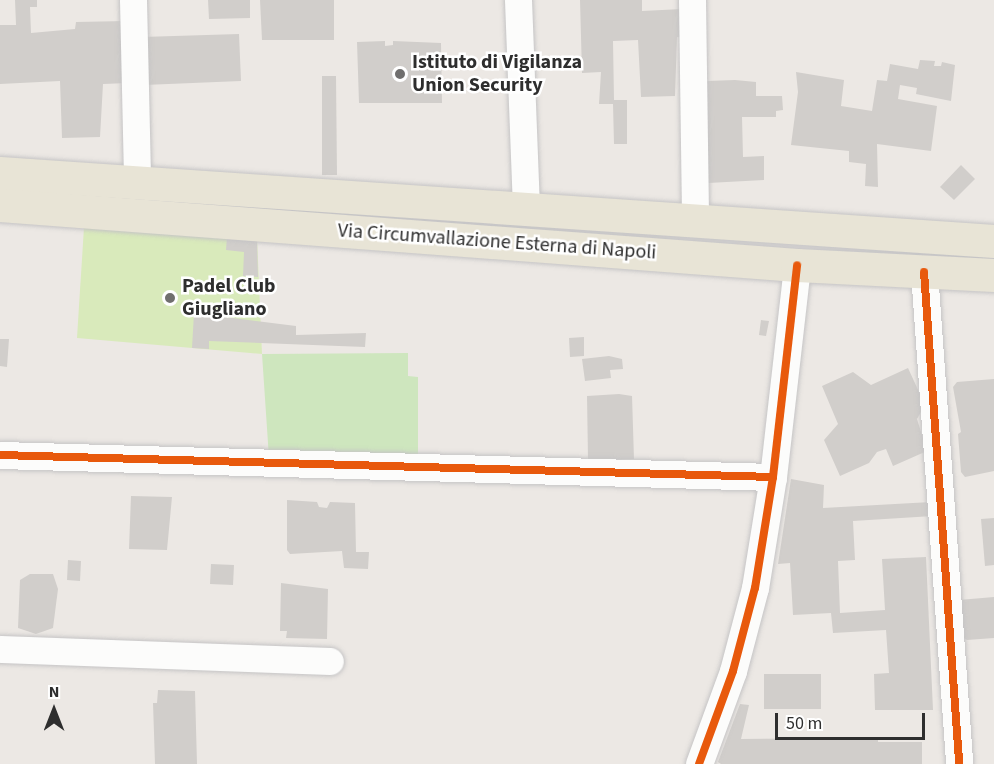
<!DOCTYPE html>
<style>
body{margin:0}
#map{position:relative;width:994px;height:764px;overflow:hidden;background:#ece8e4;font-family:"Source Sans 3",sans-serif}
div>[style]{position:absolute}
.green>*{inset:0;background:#cee6be}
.pitch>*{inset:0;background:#d9eabb}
.building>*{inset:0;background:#d1cecb}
.roads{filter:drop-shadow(0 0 2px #c5c4c5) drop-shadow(0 0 2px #c5c4c5)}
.minor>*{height:27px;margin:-13.5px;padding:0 13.5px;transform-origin:13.5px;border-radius:13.5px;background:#fcfcfb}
.major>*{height:33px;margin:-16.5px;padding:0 16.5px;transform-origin:16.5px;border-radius:16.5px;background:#e8e4d6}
.cycleway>*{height:8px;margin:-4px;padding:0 4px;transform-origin:4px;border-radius:4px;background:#e8590c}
.dots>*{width:16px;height:16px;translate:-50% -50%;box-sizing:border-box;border:3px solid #fff;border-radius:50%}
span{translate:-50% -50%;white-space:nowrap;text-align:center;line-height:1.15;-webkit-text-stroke:5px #fff;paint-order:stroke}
.poi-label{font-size:20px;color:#2e2e2e;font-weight:700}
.left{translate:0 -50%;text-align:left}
.street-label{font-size:20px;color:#2e2e2e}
.north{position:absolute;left:24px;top:680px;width:60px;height:60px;-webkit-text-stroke:4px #fff;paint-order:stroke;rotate:0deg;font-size:16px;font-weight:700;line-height:24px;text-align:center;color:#2e2e2e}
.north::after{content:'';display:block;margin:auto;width:21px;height:27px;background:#2e2e2e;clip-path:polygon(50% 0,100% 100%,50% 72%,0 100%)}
.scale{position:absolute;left:775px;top:713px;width:150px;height:27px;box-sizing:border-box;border:3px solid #2e2e2e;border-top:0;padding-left:8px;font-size:18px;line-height:21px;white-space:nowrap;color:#2e2e2e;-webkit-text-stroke:4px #fff;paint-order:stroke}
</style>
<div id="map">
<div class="green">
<i style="clip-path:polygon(408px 353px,408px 376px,418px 377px,418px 464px,269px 458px,262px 354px)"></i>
</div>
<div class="pitch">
<i style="clip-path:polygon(84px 227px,257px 238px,262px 354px,77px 338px)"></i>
</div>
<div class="building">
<i style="clip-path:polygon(15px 0,37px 0,37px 7px,30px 7px,31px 33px,75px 29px,76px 22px,126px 21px,128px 83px,103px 84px,100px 137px,62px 138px,60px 81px,0 84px,0 25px,16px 25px)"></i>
<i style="clip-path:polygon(208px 0,250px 0,250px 18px,209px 19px)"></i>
<i style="clip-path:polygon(260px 0,334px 0,334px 40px,262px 40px)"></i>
<i style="clip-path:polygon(580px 0,642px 0,642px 11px,682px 9px,683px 38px,677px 37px,675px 96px,641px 97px,638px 40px,613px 41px,614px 100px,627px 100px,627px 144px,614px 144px,613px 104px,599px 104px,601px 72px,582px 73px)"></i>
<i style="clip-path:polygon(239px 34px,241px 81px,144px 85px,142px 37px)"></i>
<i style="clip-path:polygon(385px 41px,385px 46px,393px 45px,393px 41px,441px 43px,442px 103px,359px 103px,357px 42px)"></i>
<i style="clip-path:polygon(920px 60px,935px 61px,934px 66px,941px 66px,942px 62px,955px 65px,951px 101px,916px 94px,917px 88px,900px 85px,898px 99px,937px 106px,931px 151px,877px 144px,878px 187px,865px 186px,866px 164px,849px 162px,849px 151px,791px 145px,798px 92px,796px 72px,844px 80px,841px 106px,872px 111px,877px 80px,887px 81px,890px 64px,918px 69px)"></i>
<i style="clip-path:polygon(322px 76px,336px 76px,337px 175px,322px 175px)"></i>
<i style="clip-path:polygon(735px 80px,756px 82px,756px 96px,782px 96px,783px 110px,776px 111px,776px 117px,742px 117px,743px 157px,764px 156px,764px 180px,708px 183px,707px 81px)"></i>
<i style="clip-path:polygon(961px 165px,975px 179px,954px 200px,940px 187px)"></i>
<i style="clip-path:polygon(227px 236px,257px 238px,258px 277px,243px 276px,244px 252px,226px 250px)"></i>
<i style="clip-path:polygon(194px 313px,296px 326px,296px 335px,366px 333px,365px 347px,209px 341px,209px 349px,192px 348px)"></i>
<i style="clip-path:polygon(761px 320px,769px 321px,766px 336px,759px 335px)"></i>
<i style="clip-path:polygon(584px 337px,584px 356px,570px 357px,569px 338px)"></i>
<i style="clip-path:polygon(0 339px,9px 339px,7px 367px,0 366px)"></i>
<i style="clip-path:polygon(609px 356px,622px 359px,623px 369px,610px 370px,611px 378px,585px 381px,582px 359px)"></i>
<i style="clip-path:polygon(908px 368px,925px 405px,917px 419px,927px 451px,893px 466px,886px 449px,877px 452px,869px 463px,840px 476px,824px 440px,838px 424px,822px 386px,853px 372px,871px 385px)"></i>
<i style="clip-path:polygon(994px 379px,994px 471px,965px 477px,961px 472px,958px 434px,961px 432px,953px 387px,957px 382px)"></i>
<i style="clip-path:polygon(619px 394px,632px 396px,634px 459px,588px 460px,587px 396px)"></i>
<i style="clip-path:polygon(791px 479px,824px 485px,823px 508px,931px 502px,933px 516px,853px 521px,855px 560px,838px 561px,840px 613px,885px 610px,882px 559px,926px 557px,933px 710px,875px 710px,874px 674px,889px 673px,886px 630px,833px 633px,831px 613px,793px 615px,790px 563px,778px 564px)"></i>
<i style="clip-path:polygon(131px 496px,172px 497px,167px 550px,129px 549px)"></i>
<i style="clip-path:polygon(287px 500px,317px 502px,319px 507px,327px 508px,330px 502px,355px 503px,356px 552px,369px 552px,368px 569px,344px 568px,342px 551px,290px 554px,287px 550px)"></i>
<i style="clip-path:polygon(994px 518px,994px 565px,985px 566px,981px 519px)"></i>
<i style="clip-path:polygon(68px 560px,81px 561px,80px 581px,67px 580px)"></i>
<i style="clip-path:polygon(211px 564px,234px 565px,233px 585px,210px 584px)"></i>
<i style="clip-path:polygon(30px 574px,53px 574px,58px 589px,53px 628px,36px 634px,18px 628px,20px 580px)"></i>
<i style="clip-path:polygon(281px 583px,328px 589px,327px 639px,286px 638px,287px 631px,280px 631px)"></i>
<i style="clip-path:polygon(994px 597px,994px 638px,967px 640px,962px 637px,959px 600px)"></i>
<i style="clip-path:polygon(764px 674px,821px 674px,821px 709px,764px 709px)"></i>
<i style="clip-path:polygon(158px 690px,195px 691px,197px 764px,155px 764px,153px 703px,157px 703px)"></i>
<i style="clip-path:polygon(740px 704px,749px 705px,741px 739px,878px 738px,878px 742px,922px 742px,922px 764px,721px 764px,718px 762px)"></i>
</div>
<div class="roads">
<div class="minor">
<i style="left:133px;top:0;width:182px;rotate:88.7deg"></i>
<i style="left:518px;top:0;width:208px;rotate:87.8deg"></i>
<i style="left:692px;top:0;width:221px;rotate:89.2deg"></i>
<i style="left:924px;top:272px;width:493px;rotate:85.9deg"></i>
<i style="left:0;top:455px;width:773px;rotate:1.63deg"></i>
<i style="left:0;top:649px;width:330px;rotate:2.1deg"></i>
<i style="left:699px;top:764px;width:99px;rotate:-69.9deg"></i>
<i style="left:733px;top:671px;width:86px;rotate:-75.2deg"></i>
<i style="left:755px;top:588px;width:112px;rotate:-80.8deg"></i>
<i style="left:773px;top:477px;width:213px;rotate:-83.5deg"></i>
</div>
<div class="major">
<i style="left:0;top:173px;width:996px;rotate:3.91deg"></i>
<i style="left:0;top:205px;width:799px;rotate:4.31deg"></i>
<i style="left:797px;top:265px;width:197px;rotate:2.9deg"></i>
</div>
</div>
<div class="cycleway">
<i style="left:924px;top:272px;width:493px;rotate:85.9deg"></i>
<i style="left:0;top:455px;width:773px;rotate:1.63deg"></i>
<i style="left:699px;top:764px;width:99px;rotate:-69.9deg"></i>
<i style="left:733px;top:671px;width:86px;rotate:-75.2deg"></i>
<i style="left:755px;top:588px;width:112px;rotate:-80.8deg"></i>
<i style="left:773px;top:477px;width:213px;rotate:-83.5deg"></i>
</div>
<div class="dots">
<i style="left:400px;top:74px;background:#706f6e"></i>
<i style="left:170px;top:298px;background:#706f6e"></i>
</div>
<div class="poi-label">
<span class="left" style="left:412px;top:74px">Istituto di Vigilanza<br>Union Security</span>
<span class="left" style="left:182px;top:298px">Padel Club<br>Giugliano</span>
</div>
<div class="street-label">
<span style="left:497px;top:242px;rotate:4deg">Via Circumvallazione Esterna di Napoli</span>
</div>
<div class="north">N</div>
<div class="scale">50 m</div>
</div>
